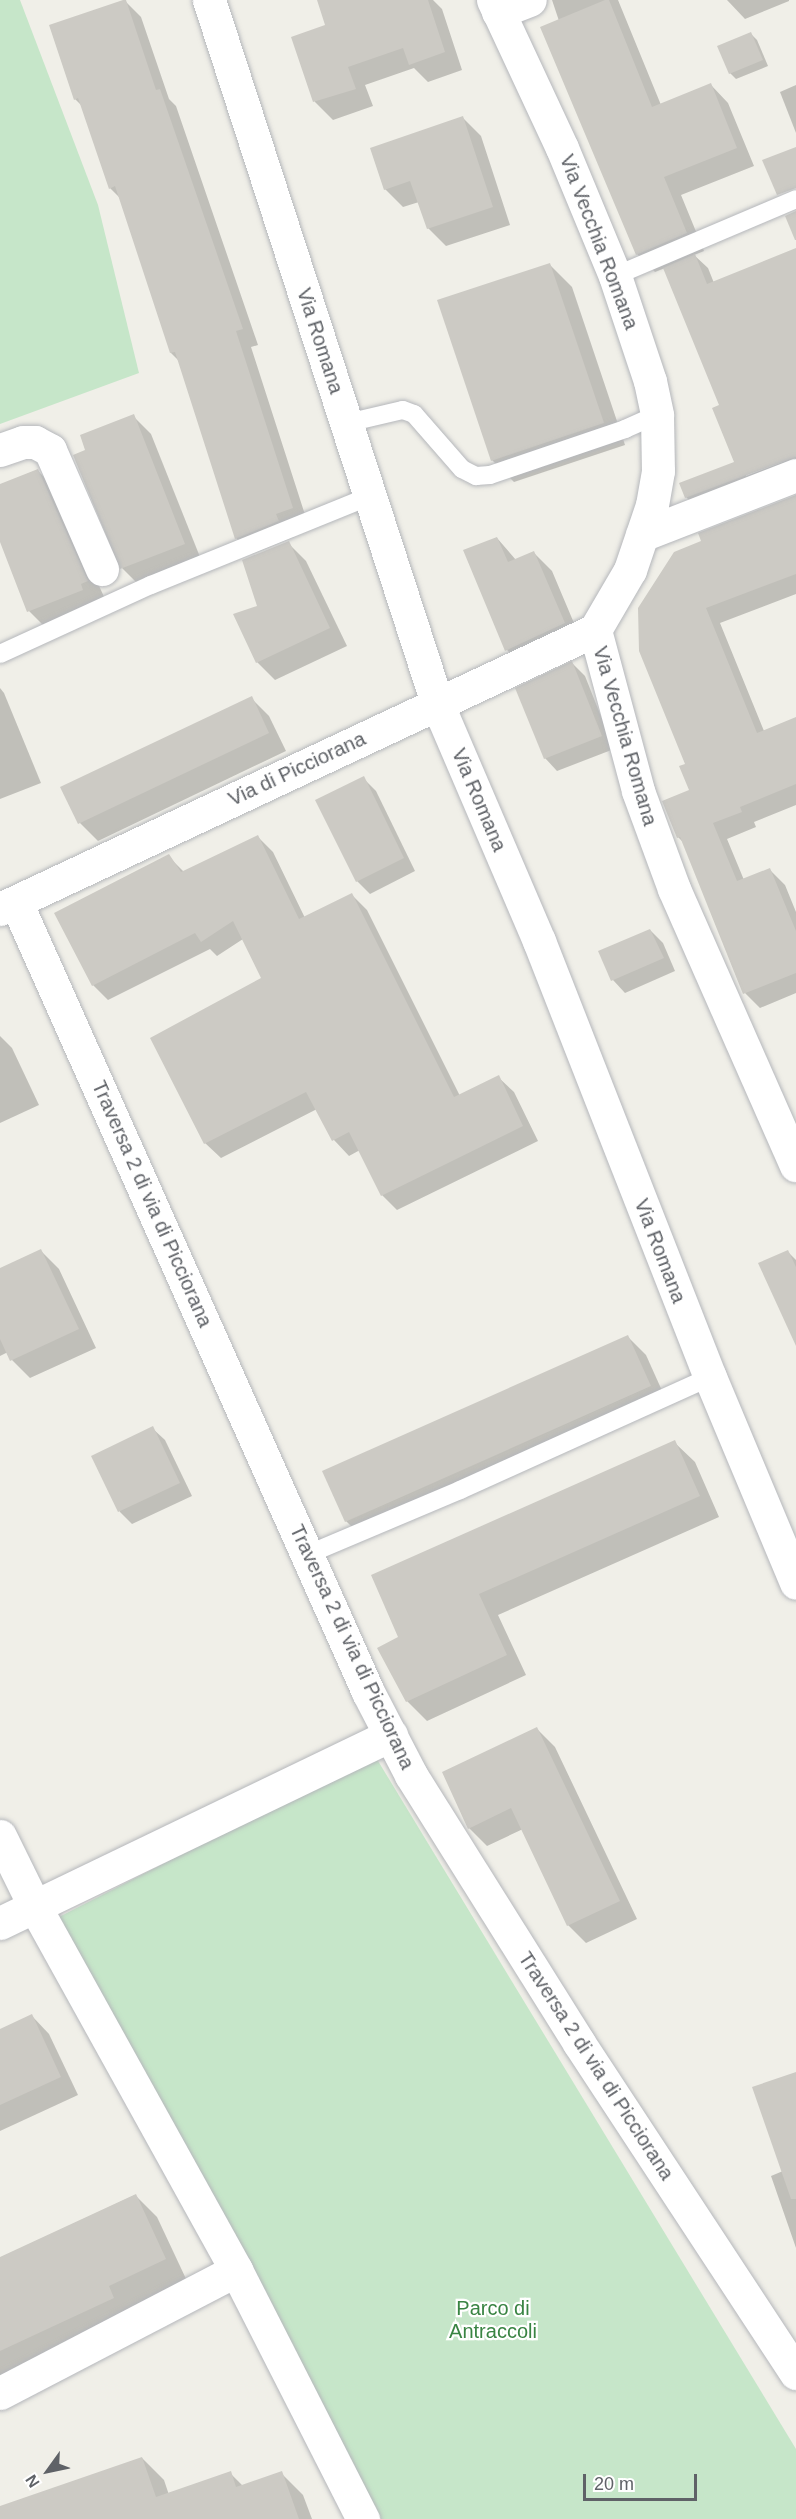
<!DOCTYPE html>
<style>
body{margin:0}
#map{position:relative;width:796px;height:2519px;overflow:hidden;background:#f0efe8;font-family:Helvetica,sans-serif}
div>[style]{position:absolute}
.green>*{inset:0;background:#c6e6c9}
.shadow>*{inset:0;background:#0003}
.building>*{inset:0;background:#cccac4}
.roads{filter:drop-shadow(0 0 2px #b5b7bb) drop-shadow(0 0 2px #b5b7bb)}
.service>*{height:18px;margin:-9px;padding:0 9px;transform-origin:9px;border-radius:9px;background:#fff}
.minor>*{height:33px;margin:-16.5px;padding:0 16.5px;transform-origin:16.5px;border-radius:16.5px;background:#fff}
.secondary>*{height:33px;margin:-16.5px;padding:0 16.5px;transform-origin:16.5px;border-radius:16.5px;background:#fff}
span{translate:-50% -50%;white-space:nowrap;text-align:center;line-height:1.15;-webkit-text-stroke:4.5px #fff;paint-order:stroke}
.street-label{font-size:20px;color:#5f6267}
.park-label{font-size:20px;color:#398443}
.north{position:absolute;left:18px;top:2441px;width:60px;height:60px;-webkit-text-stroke:4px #fff;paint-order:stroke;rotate:237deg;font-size:16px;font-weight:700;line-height:24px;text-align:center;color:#5f6267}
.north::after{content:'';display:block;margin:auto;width:21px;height:27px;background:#5f6267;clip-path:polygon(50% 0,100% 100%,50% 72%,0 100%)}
.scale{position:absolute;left:583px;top:2474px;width:114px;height:27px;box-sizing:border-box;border:3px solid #5f6267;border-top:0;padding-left:8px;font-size:18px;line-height:21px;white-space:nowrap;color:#5f6267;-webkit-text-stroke:4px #fff;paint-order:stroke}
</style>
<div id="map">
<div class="green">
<i style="clip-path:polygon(0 0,20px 0,98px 205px,139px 373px,0 424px)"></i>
<i style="clip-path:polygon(375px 1756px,796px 2449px,796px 2519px,381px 2519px,55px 1919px)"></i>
</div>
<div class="shadow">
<i style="clip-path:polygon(336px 0,433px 0,442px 9px,462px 70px,428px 82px,414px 68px,365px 85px,373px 106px,333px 120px,315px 102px,293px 37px,327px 26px)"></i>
<i style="clip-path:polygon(evenodd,552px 0,618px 0,661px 105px,711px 85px,728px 103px,754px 166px,681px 195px,704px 251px,694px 255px,708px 268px,714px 283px,796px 249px,796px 471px,699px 510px,686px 497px,736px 462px,721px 406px,665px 268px,655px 272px,637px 254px,552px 0,785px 461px,746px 476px,746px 473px,785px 461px)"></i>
<i style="clip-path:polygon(727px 0,789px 0,789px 1px,745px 19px)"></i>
<i style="clip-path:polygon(125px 1px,141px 17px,169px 99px,176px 106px,258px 345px,251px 347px,308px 524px,291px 530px,294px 537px,252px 554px,236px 538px,179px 361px,171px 353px,121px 199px,110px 188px,83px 107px,75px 99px)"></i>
<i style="clip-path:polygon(751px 34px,757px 40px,768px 66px,736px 79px,730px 73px)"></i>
<i style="clip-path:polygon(796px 85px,796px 133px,780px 92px)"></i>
<i style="clip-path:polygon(463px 118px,481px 136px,510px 225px,446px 246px,428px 228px,419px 202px,403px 207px,385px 189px)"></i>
<i style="clip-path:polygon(550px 265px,572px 287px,625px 445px,514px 482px,492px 460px)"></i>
<i style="clip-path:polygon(133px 416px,151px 434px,202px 562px,140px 586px,122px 568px,87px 450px)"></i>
<i style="clip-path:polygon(37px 470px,55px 488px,105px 599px,47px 629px,29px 611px,0 538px,0 485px)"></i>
<i style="clip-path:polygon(796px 504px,796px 594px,720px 623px,764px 731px,796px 719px,796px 805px,754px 822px,756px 827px,727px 839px,744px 880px,770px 870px,785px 885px,796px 912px,796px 993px,760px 1008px,745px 993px,684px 843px,678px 837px,691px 791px,687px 765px,641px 650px)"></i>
<i style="clip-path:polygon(497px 538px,516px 560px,534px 553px,552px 571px,582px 642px,525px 668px,507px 650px,465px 551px)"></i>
<i style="clip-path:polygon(288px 543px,306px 561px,347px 646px,275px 680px,257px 662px,259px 607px)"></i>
<i style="clip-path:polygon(572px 663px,585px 676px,614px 749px,557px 771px,545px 758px)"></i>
<i style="clip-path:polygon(0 688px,4px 693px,41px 783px,0 799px)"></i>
<i style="clip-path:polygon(251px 698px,269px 716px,286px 751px,98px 841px,80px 823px,62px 788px)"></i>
<i style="clip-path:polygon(363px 778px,376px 791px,415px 871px,370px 894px,357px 881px)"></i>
<i style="clip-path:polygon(258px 837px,273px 852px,305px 918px,352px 895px,367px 910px,460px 1096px,498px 1077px,514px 1092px,538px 1141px,397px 1210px,382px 1195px,360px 1150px,349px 1156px,334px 1140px,317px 1109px,221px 1158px,205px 1143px,263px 979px,243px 939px,217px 956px,210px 949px,108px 1000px,93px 985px,168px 856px,184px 872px)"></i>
<i style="clip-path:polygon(650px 930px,663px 943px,675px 971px,625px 993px,613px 980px,600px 952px)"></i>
<i style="clip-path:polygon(0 1036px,12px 1048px,39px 1105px,0 1123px)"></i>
<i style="clip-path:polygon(41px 1251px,59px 1269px,96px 1348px,30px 1378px,12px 1360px,8px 1352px,0 1356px,0 1270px)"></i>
<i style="clip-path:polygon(788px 1252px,796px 1260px,796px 1342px)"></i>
<i style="clip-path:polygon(628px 1337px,646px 1355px,668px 1404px,364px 1539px,346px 1521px)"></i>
<i style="clip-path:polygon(152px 1428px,165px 1440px,192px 1496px,132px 1524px,120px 1512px,93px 1456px)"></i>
<i style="clip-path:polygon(674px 1442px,695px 1462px,719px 1517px,498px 1615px,526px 1675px,427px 1721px,407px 1701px,400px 1637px)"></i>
<i style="clip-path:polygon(537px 1729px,555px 1747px,637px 1919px,586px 1943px,568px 1925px,523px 1829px,487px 1846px,469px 1828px)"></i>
<i style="clip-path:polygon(32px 2016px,49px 2034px,78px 2095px,0 2131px,0 2030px)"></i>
<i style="clip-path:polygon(796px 2074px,796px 2248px,771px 2176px,783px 2171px)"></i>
<i style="clip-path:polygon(135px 2195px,157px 2217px,187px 2281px,0 2383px,0 2258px)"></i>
<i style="clip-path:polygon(142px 2458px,164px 2480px,177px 2519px,19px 2519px)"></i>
<i style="clip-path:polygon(230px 2473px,243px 2486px,281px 2473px,303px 2495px,312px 2519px,183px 2519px)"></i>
</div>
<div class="building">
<i style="clip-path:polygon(123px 0,126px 0,156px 90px,160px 89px,243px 329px,236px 331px,293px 508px,276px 514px,279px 521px,235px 539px,175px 352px,170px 353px,115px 186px,109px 189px,78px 98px,74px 100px,49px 25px)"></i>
<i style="clip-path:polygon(317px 0,428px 0,445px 52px,409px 65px,403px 48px,348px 67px,356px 89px,313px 102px,291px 37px,325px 25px)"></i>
<i style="clip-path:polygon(605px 0,609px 0,652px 107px,711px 83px,737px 148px,664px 177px,687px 233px,636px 255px,540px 27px)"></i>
<i style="clip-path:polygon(751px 32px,763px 60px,729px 74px,717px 46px)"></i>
<i style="clip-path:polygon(463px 116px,493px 207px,427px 229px,410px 181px,384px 190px,370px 148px)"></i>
<i style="clip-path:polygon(796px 147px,796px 188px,777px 195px,762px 160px)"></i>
<i style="clip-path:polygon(796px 211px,796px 240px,795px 240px,785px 216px)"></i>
<i style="clip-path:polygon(796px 248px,796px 457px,685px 498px,679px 483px,734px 462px,712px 408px,719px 405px,663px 268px,695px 254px,707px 284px)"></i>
<i style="clip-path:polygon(550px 263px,604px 423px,491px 461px,437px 300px)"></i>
<i style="clip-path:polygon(134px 414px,185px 544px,120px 569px,73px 455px,85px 450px,80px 435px)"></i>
<i style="clip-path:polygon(38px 469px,88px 581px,81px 584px,83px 590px,27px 612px,0 542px,0 484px)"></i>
<i style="clip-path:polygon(796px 495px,796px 574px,706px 608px,757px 733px,796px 717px,796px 784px,740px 807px,742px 812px,713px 823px,737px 881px,770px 868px,796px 931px,796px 973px,743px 994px,680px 837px,677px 838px,662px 801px,689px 790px,679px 766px,685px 764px,639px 651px,638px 608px,674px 552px,701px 541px,698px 533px)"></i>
<i style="clip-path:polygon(497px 537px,508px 562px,534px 551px,565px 623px,505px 651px,463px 550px)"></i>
<i style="clip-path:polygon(289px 541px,330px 628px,256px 663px,233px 614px,257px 606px,242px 560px)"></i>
<i style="clip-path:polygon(572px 661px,602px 736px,544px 759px,515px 688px)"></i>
<i style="clip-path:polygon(252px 696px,269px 733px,78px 824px,60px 787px)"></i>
<i style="clip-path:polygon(364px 776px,404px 858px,356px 882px,315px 800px)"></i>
<i style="clip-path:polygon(258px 835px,299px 919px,352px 893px,454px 1097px,499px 1075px,523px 1126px,381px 1196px,349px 1132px,332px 1141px,306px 1092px,204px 1144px,150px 1038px,261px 978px,233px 921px,201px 942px,195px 933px,92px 986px,54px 913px,169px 854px,181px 872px)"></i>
<i style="clip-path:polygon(650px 929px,664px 958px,611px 981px,598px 951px)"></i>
<i style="clip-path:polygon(41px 1249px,79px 1329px,10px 1361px,0 1339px,0 1268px)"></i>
<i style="clip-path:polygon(788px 1250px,796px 1267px,796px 1346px,758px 1263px)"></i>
<i style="clip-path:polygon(628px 1335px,651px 1386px,345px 1522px,322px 1471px)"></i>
<i style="clip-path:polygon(153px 1426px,180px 1483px,118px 1512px,91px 1456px)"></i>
<i style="clip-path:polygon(675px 1440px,700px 1496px,479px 1594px,507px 1655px,406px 1702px,377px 1648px,398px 1637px,371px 1575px)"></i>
<i style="clip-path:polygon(537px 1727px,620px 1901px,567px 1926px,511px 1808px,468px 1829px,442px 1772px)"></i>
<i style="clip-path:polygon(32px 2014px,61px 2077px,0 2105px,0 2029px)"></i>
<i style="clip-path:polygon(796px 2072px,796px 2199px,791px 2199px,752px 2087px)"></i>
<i style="clip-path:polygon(136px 2194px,166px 2259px,109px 2286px,114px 2298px,0 2351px,0 2257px)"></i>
<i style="clip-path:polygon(142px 2457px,156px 2497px,231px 2471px,236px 2487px,282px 2471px,299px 2519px,0 2519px,0 2506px)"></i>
</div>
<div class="roads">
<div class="service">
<i style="left:615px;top:276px;width:197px;rotate:-23deg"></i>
<i style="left:347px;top:423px;width:57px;rotate:-13.1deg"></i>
<i style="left:403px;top:410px;width:12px;rotate:20deg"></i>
<i style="left:414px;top:414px;width:73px;rotate:48.9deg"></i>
<i style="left:462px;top:469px;width:16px;rotate:27deg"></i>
<i style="left:476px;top:476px;width:14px;rotate:-4deg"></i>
<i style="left:490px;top:475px;width:143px;rotate:-18.8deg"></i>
<i style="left:625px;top:429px;width:35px;rotate:-24deg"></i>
<i style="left:0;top:654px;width:166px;rotate:-24.6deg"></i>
<i style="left:151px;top:585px;width:236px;rotate:-22.1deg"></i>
<i style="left:323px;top:1548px;width:149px;rotate:-22.9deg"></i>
<i style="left:460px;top:1490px;width:274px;rotate:-24.3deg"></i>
</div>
<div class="minor">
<i style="left:493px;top:0;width:163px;rotate:65deg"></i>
<i style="left:562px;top:148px;width:139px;rotate:67.5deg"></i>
<i style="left:615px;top:276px;width:111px;rotate:71.6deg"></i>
<i style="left:650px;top:381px;width:35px;rotate:78deg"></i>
<i style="left:657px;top:415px;width:56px;rotate:89deg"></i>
<i style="left:658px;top:471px;width:35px;rotate:100deg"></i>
<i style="left:652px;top:505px;width:69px;rotate:108.7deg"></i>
<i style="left:630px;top:570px;width:69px;rotate:120.3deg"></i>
<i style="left:595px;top:630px;width:167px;rotate:75deg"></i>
<i style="left:638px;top:791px;width:104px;rotate:69.8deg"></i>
<i style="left:674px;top:889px;width:302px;rotate:66.2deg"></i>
<i style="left:498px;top:12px;width:34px;rotate:-21deg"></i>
<i style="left:0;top:450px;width:24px;rotate:-19deg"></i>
<i style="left:23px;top:442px;width:12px"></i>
<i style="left:35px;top:442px;width:17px;rotate:28deg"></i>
<i style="left:50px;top:450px;width:130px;rotate:66.4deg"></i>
<i style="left:642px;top:535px;width:165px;rotate:-21.3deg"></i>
<i style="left:16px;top:902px;width:865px;rotate:65.98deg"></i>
<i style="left:368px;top:1692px;width:93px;rotate:62.6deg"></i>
<i style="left:411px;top:1775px;width:316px;rotate:57.9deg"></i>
<i style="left:579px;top:2043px;width:395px;rotate:56.7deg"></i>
<i style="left:0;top:909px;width:657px;rotate:-25.12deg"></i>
<i style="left:0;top:1836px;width:79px;rotate:63.8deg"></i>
<i style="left:35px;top:1907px;width:415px;rotate:61deg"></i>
<i style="left:236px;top:2270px;width:280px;rotate:63deg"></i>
<i style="left:0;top:1923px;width:434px;rotate:-25.7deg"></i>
<i style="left:0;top:2393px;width:266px;rotate:-27.5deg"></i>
</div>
<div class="secondary">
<i style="left:209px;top:0;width:739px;rotate:72.03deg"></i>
<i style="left:437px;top:703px;width:259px;rotate:66.8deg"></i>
<i style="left:539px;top:941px;width:468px;rotate:68.6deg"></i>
<i style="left:710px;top:1377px;width:223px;rotate:67.3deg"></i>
</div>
</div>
<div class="street-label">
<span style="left:599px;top:242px;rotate:69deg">Via Vecchia Romana</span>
<span style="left:320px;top:341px;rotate:72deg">Via Romana</span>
<span style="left:625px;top:736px;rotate:74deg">Via Vecchia Romana</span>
<span style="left:297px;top:769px;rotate:-25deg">Via di Picciorana</span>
<span style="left:479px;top:800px;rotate:67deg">Via Romana</span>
<span style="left:152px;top:1204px;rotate:66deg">Traversa 2 di via di Picciorana</span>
<span style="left:660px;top:1251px;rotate:69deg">Via Romana</span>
<span style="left:352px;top:1647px;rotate:65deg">Traversa 2 di via di Picciorana</span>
<span style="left:596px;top:2066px;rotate:57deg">Traversa 2 di via di Picciorana</span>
</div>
<div class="park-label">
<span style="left:493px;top:2320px">Parco di<br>Antraccoli</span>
</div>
<div class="north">N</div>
<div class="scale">20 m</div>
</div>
